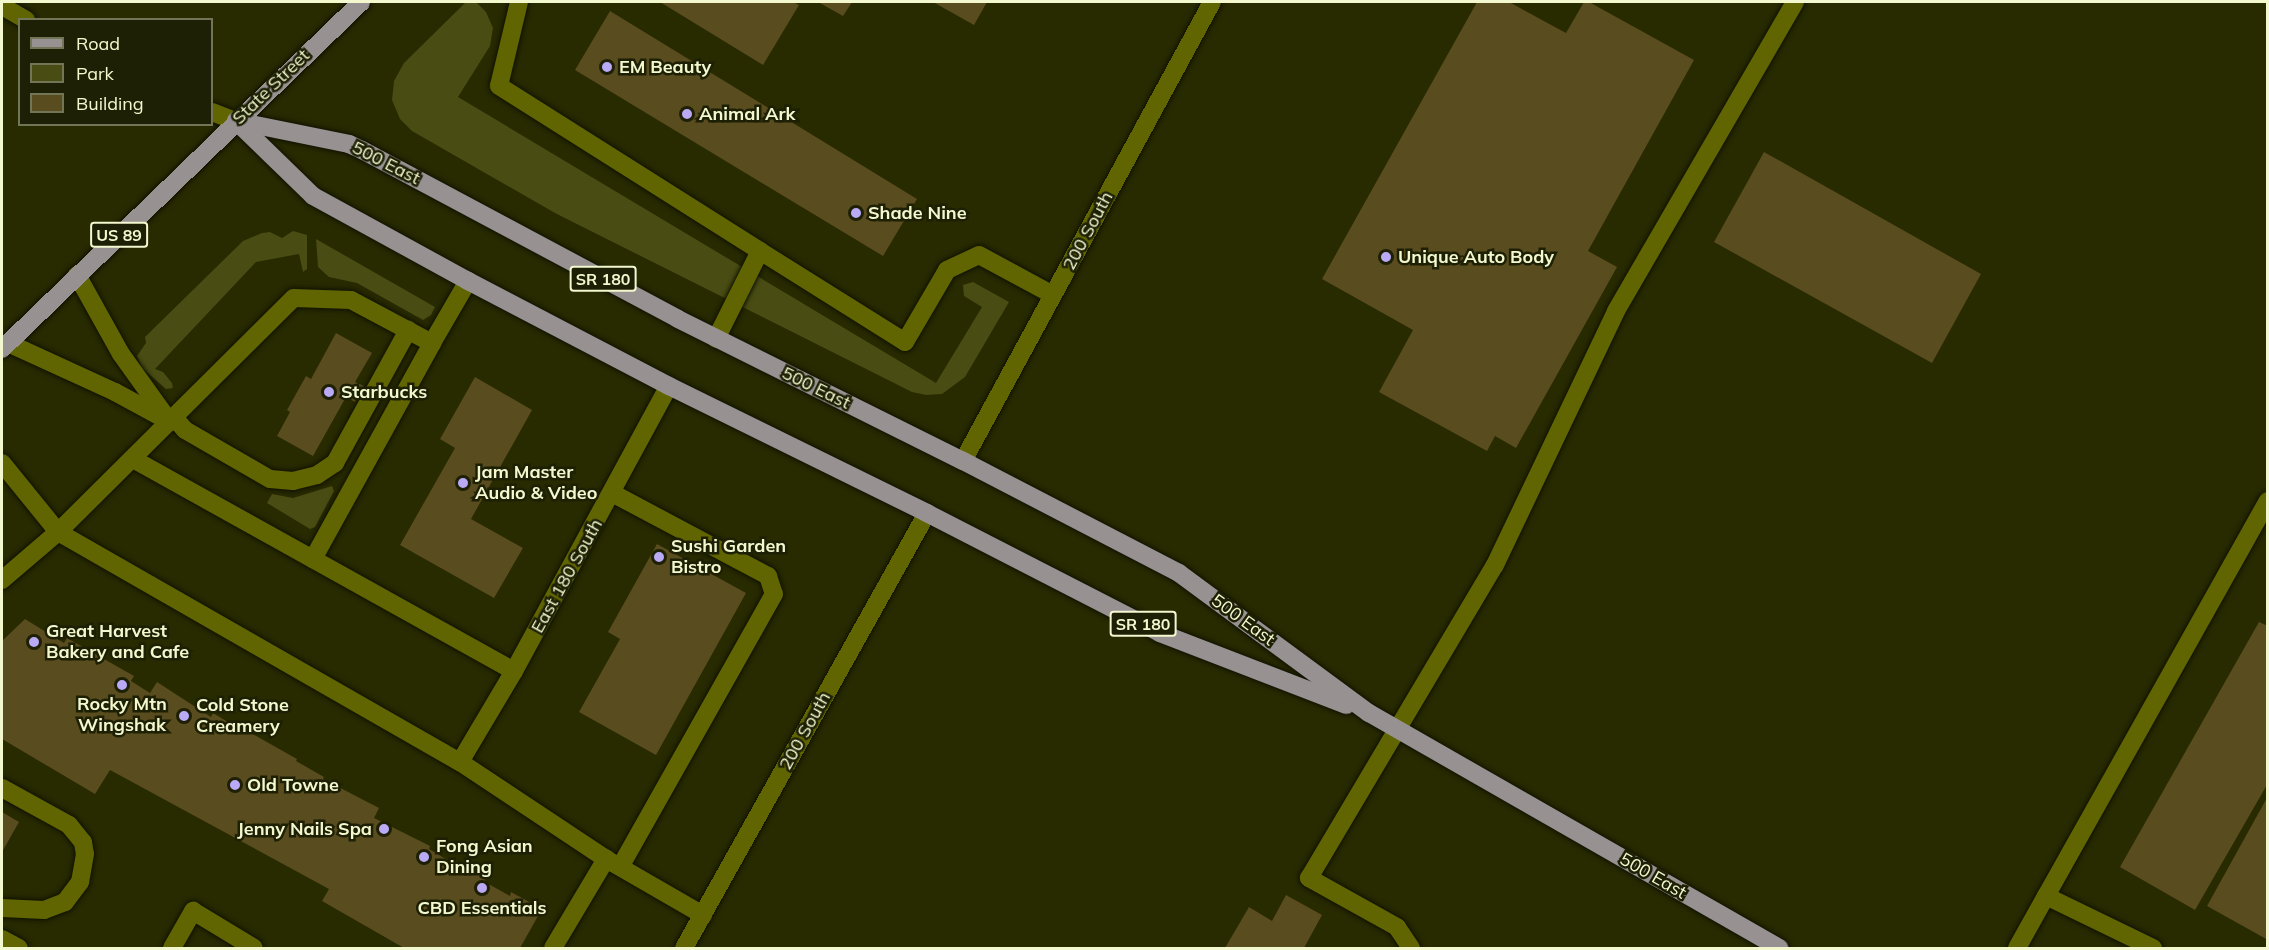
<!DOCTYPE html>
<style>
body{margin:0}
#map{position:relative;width:2269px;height:950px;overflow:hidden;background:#282a00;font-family:Mulish,sans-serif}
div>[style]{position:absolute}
.green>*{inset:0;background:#494d13}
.building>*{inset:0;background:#594c1e}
.roads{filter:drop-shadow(0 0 2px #101200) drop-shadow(0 0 2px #101200)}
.minor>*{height:18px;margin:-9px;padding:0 9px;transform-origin:9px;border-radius:9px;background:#606501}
.major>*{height:18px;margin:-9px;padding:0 9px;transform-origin:9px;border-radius:9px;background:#979192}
.dots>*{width:16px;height:16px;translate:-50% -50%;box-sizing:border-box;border:3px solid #1e2005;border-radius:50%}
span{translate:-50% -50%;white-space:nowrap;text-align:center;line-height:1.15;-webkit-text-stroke:5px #1e2005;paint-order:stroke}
.shield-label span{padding:2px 4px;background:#1e2005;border:2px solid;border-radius:4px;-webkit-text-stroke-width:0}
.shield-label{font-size:16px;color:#f3f8cf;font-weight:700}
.poi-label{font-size:18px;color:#f3f8cf;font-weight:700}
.left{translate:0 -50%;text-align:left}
.right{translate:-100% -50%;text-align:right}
.street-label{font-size:18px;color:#f3f8cf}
.frame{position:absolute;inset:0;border:3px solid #f3f8cf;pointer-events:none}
.legend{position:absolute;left:18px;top:18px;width:195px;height:108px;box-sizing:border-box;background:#1e2005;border:2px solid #737656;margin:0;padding:8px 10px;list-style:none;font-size:18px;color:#f3f8cf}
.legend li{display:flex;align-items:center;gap:12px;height:30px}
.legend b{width:30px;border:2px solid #737656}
</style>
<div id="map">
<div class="green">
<i style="clip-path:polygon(466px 2px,476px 2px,486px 12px,493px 28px,490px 46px,458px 97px,936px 383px,982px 307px,964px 296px,963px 285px,973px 282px,1009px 302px,965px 377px,942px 394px,926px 395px,912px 392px,555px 213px,412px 131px,400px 119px,392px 100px,394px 81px,404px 63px)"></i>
<i style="clip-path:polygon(293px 231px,307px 235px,307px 269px,303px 272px,299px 254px,256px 262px,155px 369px,163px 372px,172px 383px,173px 388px,166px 389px,142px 368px,137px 356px,146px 343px,145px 337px,243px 241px,262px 233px,270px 232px,282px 238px)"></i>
<i style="clip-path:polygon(316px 239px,435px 307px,431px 315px,423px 320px,357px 283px,329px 277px,318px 267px)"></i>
<i style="clip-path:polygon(332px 486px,334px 491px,315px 527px,310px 529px,267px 503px,272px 494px,293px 498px)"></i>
</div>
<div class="building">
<i style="clip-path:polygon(660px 2px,793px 2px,799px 5px,763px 65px)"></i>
<i style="clip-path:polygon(818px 2px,852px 2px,843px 16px)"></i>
<i style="clip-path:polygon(933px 2px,987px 2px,974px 25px)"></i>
<i style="clip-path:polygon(1477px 2px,1509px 2px,1566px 33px,1584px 2px,1589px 2px,1694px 60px,1588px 251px,1617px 267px,1516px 448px,1495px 436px,1487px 451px,1379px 392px,1413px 330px,1322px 279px)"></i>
<i style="clip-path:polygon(610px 11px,917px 199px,883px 256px,575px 70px)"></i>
<i style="clip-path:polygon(1764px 152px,1981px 274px,1932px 363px,1714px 242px)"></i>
<i style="clip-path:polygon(336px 333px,372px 353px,355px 382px,364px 386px,355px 402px,346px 397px,313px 456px,277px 436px,290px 412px,287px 410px,306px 376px,311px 379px)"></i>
<i style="clip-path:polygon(475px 377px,532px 410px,471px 519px,523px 548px,494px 598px,400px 545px,455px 448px,440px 439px)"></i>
<i style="clip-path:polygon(657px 544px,746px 593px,656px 755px,579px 712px,620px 639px,608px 632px)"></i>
<i style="clip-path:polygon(25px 619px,64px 643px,67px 638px,134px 676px,131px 681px,150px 693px,157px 682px,211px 717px,213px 713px,241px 730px,242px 728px,297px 759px,296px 761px,324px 777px,323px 779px,379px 808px,374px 818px,430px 846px,429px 849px,454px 864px,456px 861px,486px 878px,485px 882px,510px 896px,511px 892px,542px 909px,520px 948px,404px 948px,322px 901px,329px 889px,110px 770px,95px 794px,2px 739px,2px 641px)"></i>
<i style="clip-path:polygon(2259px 622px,2268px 626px,2268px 783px,2195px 910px,2120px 867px)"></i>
<i style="clip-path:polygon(2268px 796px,2268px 940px,2207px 906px)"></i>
<i style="clip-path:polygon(2px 812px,19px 822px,2px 852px)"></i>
<i style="clip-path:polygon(1286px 895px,1322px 915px,1304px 948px,1225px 948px,1249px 907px,1272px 921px)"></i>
</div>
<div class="roads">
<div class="minor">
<i style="left:519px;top:2px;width:86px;rotate:103.4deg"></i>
<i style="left:499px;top:86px;width:309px;rotate:32.3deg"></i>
<i style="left:760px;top:251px;width:98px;rotate:116.6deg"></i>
<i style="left:2px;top:6px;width:28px;rotate:30deg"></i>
<i style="left:212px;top:112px;width:26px;rotate:21deg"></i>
<i style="left:760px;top:251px;width:171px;rotate:32.1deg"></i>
<i style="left:905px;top:342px;width:83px;rotate:-59.7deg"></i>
<i style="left:947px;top:270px;width:35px;rotate:-25deg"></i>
<i style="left:979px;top:255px;width:84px;rotate:28.4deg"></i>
<i style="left:77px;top:275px;width:90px;rotate:60.9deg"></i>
<i style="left:121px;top:354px;width:79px;rotate:54.3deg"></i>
<i style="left:8px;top:343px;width:118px;rotate:24.6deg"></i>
<i style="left:115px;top:392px;width:63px;rotate:28.6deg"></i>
<i style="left:174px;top:417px;width:17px;rotate:50deg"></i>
<i style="left:185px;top:430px;width:98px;rotate:30deg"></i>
<i style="left:270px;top:479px;width:23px;rotate:5deg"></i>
<i style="left:293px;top:481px;width:25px;rotate:-14deg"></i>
<i style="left:317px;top:475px;width:22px;rotate:-34deg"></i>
<i style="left:335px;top:463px;width:152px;rotate:-61.2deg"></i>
<i style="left:133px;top:459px;width:436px;rotate:29.1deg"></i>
<i style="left:963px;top:461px;width:522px;rotate:-61.52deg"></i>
<i style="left:2px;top:463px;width:89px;rotate:50.9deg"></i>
<i style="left:58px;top:532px;width:463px;rotate:29.8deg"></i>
<i style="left:460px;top:762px;width:175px;rotate:33.6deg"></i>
<i style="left:606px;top:859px;width:112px;rotate:30deg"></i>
<i style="left:612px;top:493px;width:177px;rotate:28deg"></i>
<i style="left:768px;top:576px;width:19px;rotate:72deg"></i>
<i style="left:774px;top:594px;width:313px;rotate:119.4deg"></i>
<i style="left:313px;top:559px;width:247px;rotate:-61.1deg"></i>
<i style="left:2px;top:580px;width:74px;rotate:-40.6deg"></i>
<i style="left:58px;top:532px;width:332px;rotate:-44.8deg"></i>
<i style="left:294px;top:298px;width:57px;rotate:2deg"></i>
<i style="left:351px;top:300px;width:92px;rotate:28deg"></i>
<i style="left:432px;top:343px;width:72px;rotate:-59.9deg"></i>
<i style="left:460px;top:762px;width:106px;rotate:-59.3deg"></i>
<i style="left:514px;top:671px;width:324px;rotate:-61.5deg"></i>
<i style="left:2px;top:788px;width:77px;rotate:28.9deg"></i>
<i style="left:69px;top:825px;width:22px;rotate:51deg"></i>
<i style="left:83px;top:842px;width:12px;rotate:81deg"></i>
<i style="left:85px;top:854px;width:28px;rotate:100deg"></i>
<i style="left:80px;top:882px;width:25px;rotate:127deg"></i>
<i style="left:65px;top:902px;width:22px;rotate:159deg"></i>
<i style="left:44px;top:910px;width:42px;rotate:-177.3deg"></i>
<i style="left:2046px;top:896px;width:453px;rotate:-60.7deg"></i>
<i style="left:2px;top:939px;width:19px;rotate:28deg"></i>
<i style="left:172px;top:948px;width:43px;rotate:-60.4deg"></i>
<i style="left:193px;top:911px;width:71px;rotate:31.2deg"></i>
<i style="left:553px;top:948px;width:104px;rotate:-59.2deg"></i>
<i style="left:684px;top:948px;width:498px;rotate:-60.8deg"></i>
<i style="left:1411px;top:948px;width:25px;rotate:-124deg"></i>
<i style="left:1397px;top:927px;width:101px;rotate:-150.9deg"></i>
<i style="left:1309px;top:878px;width:364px;rotate:-59.3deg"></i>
<i style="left:1495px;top:565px;width:281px;rotate:-64.5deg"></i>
<i style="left:1616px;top:311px;width:357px;rotate:-59.9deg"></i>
<i style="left:2017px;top:948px;width:60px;rotate:-60.9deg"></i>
<i style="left:2046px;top:896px;width:119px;rotate:25.9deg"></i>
</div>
<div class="major">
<i style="left:236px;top:121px;width:115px;rotate:11.5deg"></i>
<i style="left:349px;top:144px;width:14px;rotate:25deg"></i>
<i style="left:362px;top:150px;width:358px;rotate:28.1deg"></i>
<i style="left:678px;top:319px;width:318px;rotate:26.5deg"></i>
<i style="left:963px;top:461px;width:243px;rotate:27.4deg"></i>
<i style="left:1179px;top:573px;width:236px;rotate:36.4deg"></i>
<i style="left:1369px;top:713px;width:473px;rotate:29.8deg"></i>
<i style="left:236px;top:121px;width:107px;rotate:44.2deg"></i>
<i style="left:313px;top:196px;width:177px;rotate:28.7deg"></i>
<i style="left:468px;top:281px;width:227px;rotate:27.6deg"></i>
<i style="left:669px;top:386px;width:288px;rotate:26.2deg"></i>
<i style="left:927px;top:513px;width:262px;rotate:27.2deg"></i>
<i style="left:1160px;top:633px;width:200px;rotate:21.1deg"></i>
<i style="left:2px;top:349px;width:499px;rotate:-44deg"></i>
</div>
</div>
<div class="dots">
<i style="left:607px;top:67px;background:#baaaf6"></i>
<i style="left:687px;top:114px;background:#baaaf6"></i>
<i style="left:856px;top:213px;background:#baaaf6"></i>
<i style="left:1386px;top:257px;background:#baaaf6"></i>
<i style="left:329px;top:392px;background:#baaaf6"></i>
<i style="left:463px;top:483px;background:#baaaf6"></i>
<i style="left:659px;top:557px;background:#baaaf6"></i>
<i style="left:34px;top:642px;background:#baaaf6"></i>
<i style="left:122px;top:685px;background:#baaaf6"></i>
<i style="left:184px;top:716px;background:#baaaf6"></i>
<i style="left:235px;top:785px;background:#baaaf6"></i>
<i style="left:384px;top:829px;background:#baaaf6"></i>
<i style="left:424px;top:857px;background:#baaaf6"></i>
<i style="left:482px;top:888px;background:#baaaf6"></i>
</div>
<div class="shield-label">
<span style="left:119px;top:235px">US 89</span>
<span style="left:603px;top:279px">SR 180</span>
<span style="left:1143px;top:624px">SR 180</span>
</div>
<div class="poi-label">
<span class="left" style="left:619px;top:67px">EM Beauty</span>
<span class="left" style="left:699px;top:114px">Animal Ark</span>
<span class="left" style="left:868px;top:213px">Shade Nine</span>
<span class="left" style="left:1398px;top:257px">Unique Auto Body</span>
<span class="left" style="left:341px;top:392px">Starbucks</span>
<span class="left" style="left:475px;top:483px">Jam Master<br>Audio &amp; Video</span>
<span class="left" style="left:671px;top:557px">Sushi Garden<br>Bistro</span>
<span class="left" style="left:46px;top:642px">Great Harvest<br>Bakery and Cafe</span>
<span style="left:122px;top:715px">Rocky Mtn<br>Wingshak</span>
<span class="left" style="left:196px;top:716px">Cold Stone<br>Creamery</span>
<span class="left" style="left:247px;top:785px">Old Towne</span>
<span class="right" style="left:372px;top:829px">Jenny Nails Spa</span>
<span class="left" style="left:436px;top:857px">Fong Asian<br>Dining</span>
<span style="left:482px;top:908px">CBD Essentials</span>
</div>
<div class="street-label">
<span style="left:271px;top:87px;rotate:-44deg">State Street</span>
<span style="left:386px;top:163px;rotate:27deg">500 East</span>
<span style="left:1088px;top:231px;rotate:-62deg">200 South</span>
<span style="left:816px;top:388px;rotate:26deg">500 East</span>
<span style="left:567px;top:576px;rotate:-61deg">East 180 South</span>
<span style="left:1243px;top:620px;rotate:36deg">500 East</span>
<span style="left:805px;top:731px;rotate:-61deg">200 South</span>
<span style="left:1653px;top:876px;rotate:30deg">500 East</span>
</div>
<div class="frame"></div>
<ul class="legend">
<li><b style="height:8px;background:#979192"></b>Road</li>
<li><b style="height:16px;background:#494d13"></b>Park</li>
<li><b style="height:16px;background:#594c1e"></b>Building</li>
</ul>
</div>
